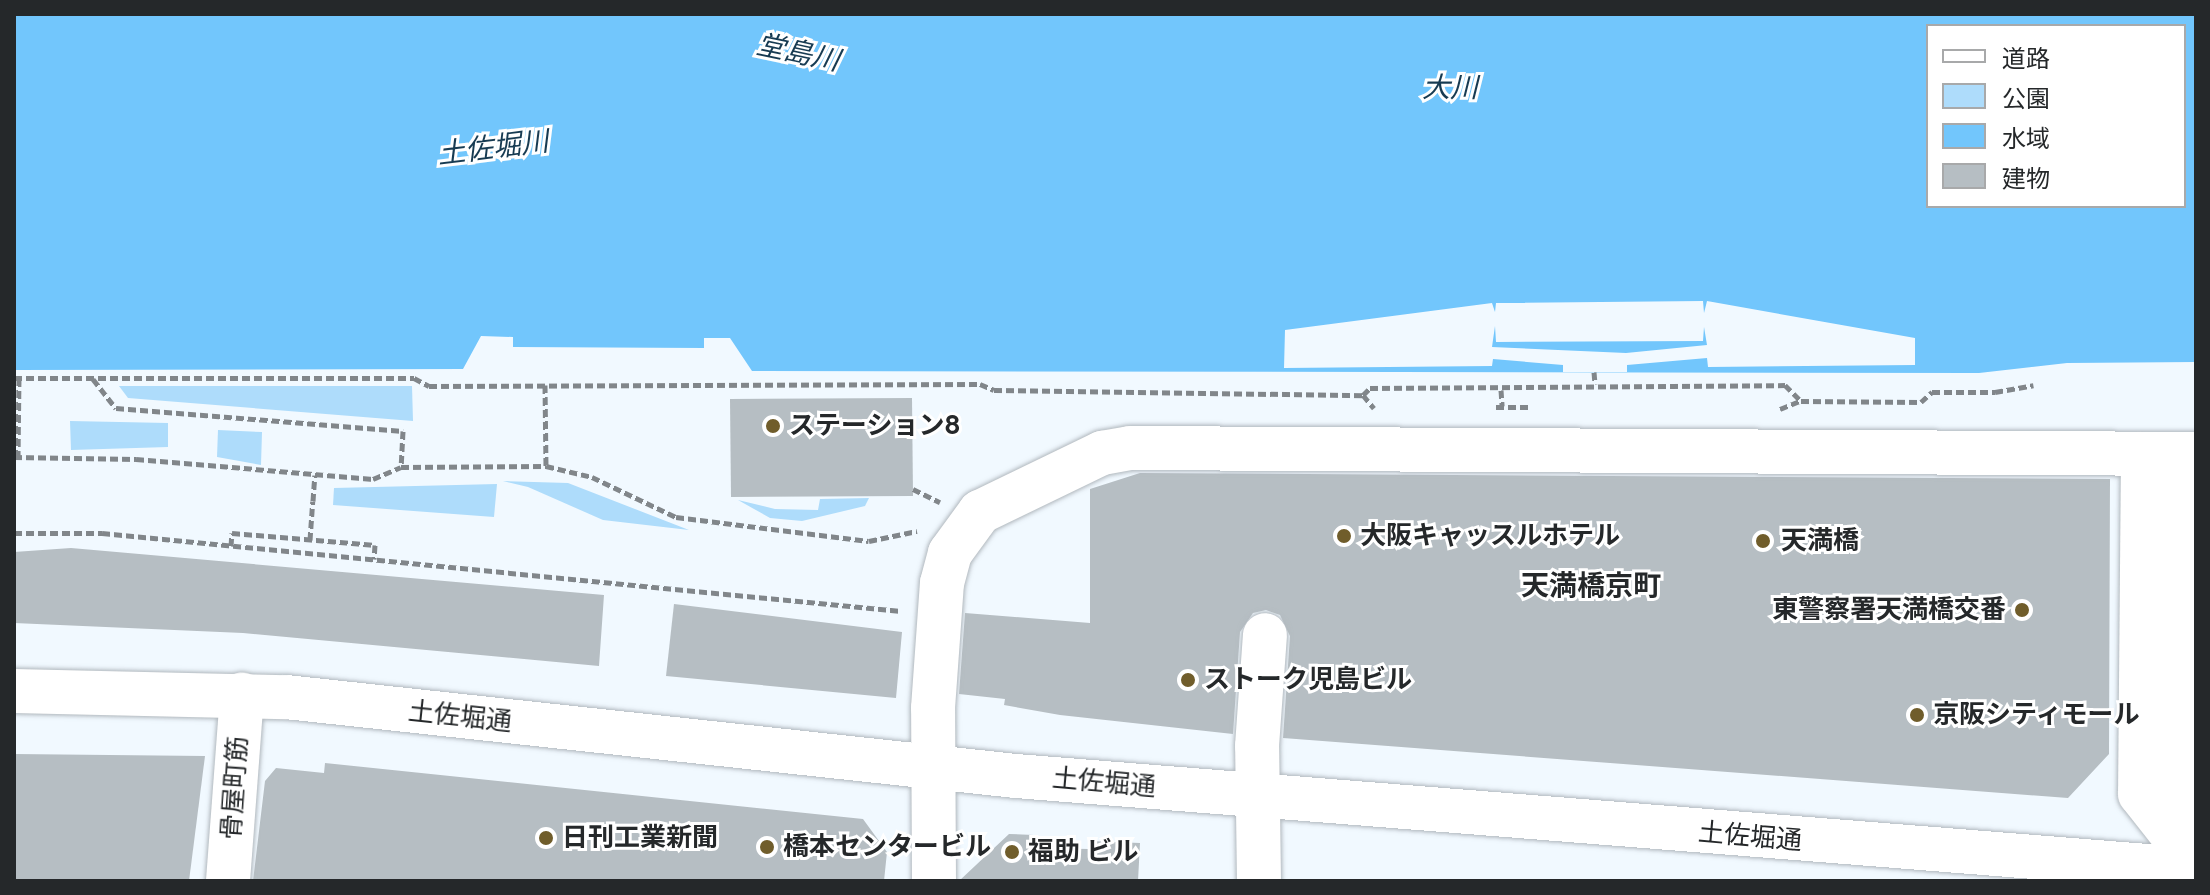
<!DOCTYPE html>
<meta charset="utf-8">
<style>
body{margin:0}
#map{position:relative;width:2210px;height:895px;overflow:hidden;background:#f1f9ff;font-family:Raleway,"Noto Sans JP",sans-serif}
div>[style]{position:absolute}
.green>*{inset:0;background:#aedcfb}
.water>*{inset:0;background:#72c6fc}
.pier>*{inset:0;background:#f1f9ff}
.building>*{inset:0;background:#b6bec3}
.path>*{height:5px;margin-top:-2.5px;transform-origin:0;background:repeating-linear-gradient(90deg,#81868a 0 8px,transparent 0 12px)}
.roads{filter:drop-shadow(0 0 2px #b1b8be) drop-shadow(0 0 2px #b1b8be)}
.minor>*{height:44px;margin:-22px;padding:0 22px;transform-origin:22px;border-radius:22px;background:#fff}
.major>*{height:44px;margin:-22px;padding:0 22px;transform-origin:22px;border-radius:22px;background:#fff}
.path-bridge>*{height:5px;margin-top:-2.5px;transform-origin:0;background:repeating-linear-gradient(90deg,#81868a 0 8px,transparent 0 12px)}
.dots>*{width:22px;height:22px;translate:-50% -50%;box-sizing:border-box;border:4px solid #fff;border-radius:50%}
span{translate:-50% -50%;white-space:nowrap;text-align:center;line-height:1.15;-webkit-text-stroke:6px #fff;paint-order:stroke}
.poi-label{font-size:26px;color:#25282a;font-weight:700}
.left{translate:0 -50%;text-align:left}
.right{translate:-100% -50%;text-align:right}
.street-label{font-size:26px;color:#25282a}
.water-label{font-size:28px;color:#173b52;font-style:italic}
.neighbourhood-label{font-size:28px;color:#25282a;font-weight:700}
.frame{position:absolute;inset:0;border:16px solid #25282a;pointer-events:none}
.legend{position:absolute;left:1926px;top:24px;width:260px;height:184px;box-sizing:border-box;background:#fff;border:2px solid #a8a9aa;margin:0;padding:10px 14px;list-style:none;font-size:24px;color:#25282a}
.legend li{display:flex;align-items:center;gap:16px;height:40px}
.legend b{width:40px;border:2px solid #a8a9aa}
</style>
<div id="map">
<div class="green">
<i style="clip-path:polygon(119px 386px,412px 386px,413px 421px,128px 398px)"></i>
<i style="clip-path:polygon(70px 421px,168px 423px,168px 447px,71px 450px)"></i>
<i style="clip-path:polygon(218px 430px,262px 432px,261px 465px,217px 457px)"></i>
<i style="clip-path:polygon(503px 481px,568px 483px,689px 530px,603px 520px,528px 487px)"></i>
<i style="clip-path:polygon(497px 484px,494px 517px,333px 505px,334px 488px)"></i>
<i style="clip-path:polygon(869px 498px,865px 506px,802px 521px,770px 518px,738px 500px,775px 509px,818px 510px,820px 499px)"></i>
</div>
<div class="water">
<i style="clip-path:polygon(evenodd,14px 14px,2196px 14px,2196px 362px,2067px 363px,1979px 373px,752px 371px,730px 338px,704px 338px,704px 348px,513px 347px,513px 337px,481px 336px,463px 369px,14px 370px,14px 14px,1928px 26px,2184px 26px,2184px 206px,1928px 206px,1928px 26px)"></i>
</div>
<div class="pier">
<i style="clip-path:polygon(evenodd,1703px 301px,1704px 313px,1707px 301px,1915px 338px,1915px 365px,1708px 367px,1707px 358px,1627px 365px,1627px 372px,1563px 372px,1563px 365px,1493px 359px,1492px 366px,1284px 368px,1285px 330px,1492px 303px,1495px 312px,1496px 303px,1703px 301px,1495px 326px,1496px 342px,1703px 341px,1704px 327px,1707px 345px,1626px 353px,1492px 347px,1495px 326px)"></i>
</div>
<div class="building">
<i style="clip-path:polygon(912px 398px,913px 496px,731px 497px,730px 399px)"></i>
<i style="clip-path:polygon(1140px 473px,2110px 479px,2109px 754px,2068px 798px,1283px 738px,1290px 636px,1280px 615px,1266px 610px,1253px 613px,1240px 632px,1233px 734px,1060px 715px,1004px 705px,1005px 699px,959px 694px,965px 613px,1090px 623px,1090px 489px)"></i>
<i style="clip-path:polygon(71px 548px,604px 595px,599px 666px,243px 633px,14px 623px,14px 552px)"></i>
<i style="clip-path:polygon(674px 604px,902px 632px,896px 698px,666px 676px)"></i>
<i style="clip-path:polygon(14px 754px,205px 756px,189px 881px,14px 881px)"></i>
<i style="clip-path:polygon(325px 763px,863px 819px,887px 852px,884px 881px,253px 881px,265px 781px,276px 768px,324px 773px)"></i>
<i style="clip-path:polygon(1009px 834px,1034px 835px,1034px 848px,1089px 849px,1089px 841px,1140px 843px,1138px 881px,959px 881px)"></i>
</div>
<div class="path">
<i style="left:1594px;top:372px;width:12px;rotate:85deg"></i>
<i style="left:14px;top:378px;width:400px"></i>
<i style="left:414px;top:378px;width:17px;rotate:28deg"></i>
<i style="left:429px;top:386px;width:551px;rotate:-0.21deg"></i>
<i style="left:980px;top:384px;width:15px;rotate:23deg"></i>
<i style="left:994px;top:390px;width:369px;rotate:0.8deg"></i>
<i style="left:1363px;top:395px;width:10px;rotate:-45deg"></i>
<i style="left:1370px;top:388px;width:415px;rotate:-0.4deg"></i>
<i style="left:1785px;top:385px;width:23px;rotate:45deg"></i>
<i style="left:1801px;top:401px;width:120px;rotate:0.5deg"></i>
<i style="left:1921px;top:402px;width:15px;rotate:-42deg"></i>
<i style="left:1932px;top:392px;width:63px"></i>
<i style="left:1995px;top:392px;width:39px;rotate:-10deg"></i>
<i style="left:93px;top:379px;width:37px;rotate:52deg"></i>
<i style="left:116px;top:408px;width:288px;rotate:4.6deg"></i>
<i style="left:403px;top:431px;width:36px;rotate:93deg"></i>
<i style="left:545px;top:385px;width:81px;rotate:89.3deg"></i>
<i style="left:1501px;top:390px;width:16px;rotate:86deg"></i>
<i style="left:1363px;top:395px;width:17px;rotate:50deg"></i>
<i style="left:1496px;top:407px;width:34px"></i>
<i style="left:1780px;top:409px;width:22px;rotate:-22deg"></i>
<i style="left:14px;top:457px;width:122px;rotate:0.9deg"></i>
<i style="left:136px;top:459px;width:238px;rotate:4.8deg"></i>
<i style="left:373px;top:479px;width:30px;rotate:-23deg"></i>
<i style="left:401px;top:467px;width:145px;rotate:-0.4deg"></i>
<i style="left:546px;top:466px;width:47px;rotate:13.4deg"></i>
<i style="left:592px;top:477px;width:93px;rotate:25.5deg"></i>
<i style="left:676px;top:517px;width:194px;rotate:7.1deg"></i>
<i style="left:869px;top:541px;width:49px;rotate:-11.8deg"></i>
<i style="left:18px;top:458px;width:80px;rotate:-89.3deg"></i>
<i style="left:913px;top:489px;width:30px;rotate:26deg"></i>
<i style="left:313px;top:501px;width:26px;rotate:-86deg"></i>
<i style="left:14px;top:533px;width:88px"></i>
<i style="left:102px;top:533px;width:803px;rotate:5.58deg"></i>
<i style="left:231px;top:546px;width:13px;rotate:-86deg"></i>
<i style="left:232px;top:533px;width:144px;rotate:4.8deg"></i>
<i style="left:375px;top:545px;width:14px;rotate:94deg"></i>
</div>
<div class="roads">
<div class="minor">
<i style="left:2143px;top:454px;width:340px;rotate:90.5deg"></i>
<i style="left:2140px;top:794px;width:90px;rotate:51.7deg"></i>
<i style="left:2173px;top:832px;width:378px;rotate:-88.9deg"></i>
<i style="left:228px;top:881px;width:187px;rotate:-85.7deg"></i>
<i style="left:934px;top:881px;width:173px;rotate:-90.3deg"></i>
<i style="left:933px;top:708px;width:125px;rotate:-85.9deg"></i>
<i style="left:942px;top:583px;width:31px;rotate:-75deg"></i>
<i style="left:950px;top:553px;width:51px;rotate:-53.8deg"></i>
<i style="left:980px;top:512px;width:136px;rotate:-25.8deg"></i>
<i style="left:1102px;top:453px;width:28px;rotate:-10deg"></i>
<i style="left:1130px;top:448px;width:1066px;rotate:0.32deg"></i>
<i style="left:1259px;top:881px;width:135px;rotate:-90.8deg"></i>
<i style="left:1257px;top:746px;width:111px;rotate:-85.9deg"></i>
</div>
<div class="major">
<i style="left:14px;top:691px;width:272px;rotate:1.3deg"></i>
<i style="left:286px;top:697px;width:734px;rotate:6.18deg"></i>
<i style="left:1016px;top:776px;width:1184px;rotate:4.55deg"></i>
</div>
</div>
<div class="path-bridge">
<i style="left:310px;top:540px;width:39px;rotate:-86deg"></i>
</div>
<div class="dots">
<i style="left:773px;top:426px;background:#705d2b"></i>
<i style="left:1344px;top:536px;background:#705d2b"></i>
<i style="left:1763px;top:541px;background:#705d2b"></i>
<i style="left:2022px;top:610px;background:#705d2b"></i>
<i style="left:1188px;top:680px;background:#705d2b"></i>
<i style="left:1917px;top:715px;background:#705d2b"></i>
<i style="left:546px;top:838px;background:#705d2b"></i>
<i style="left:767px;top:847px;background:#705d2b"></i>
<i style="left:1012px;top:852px;background:#705d2b"></i>
</div>
<div class="poi-label">
<span class="left" style="left:789px;top:426px">ステーション8</span>
<span class="left" style="left:1360px;top:536px">大阪キャッスルホテル</span>
<span class="left" style="left:1781px;top:541px">天満橋</span>
<span class="right" style="left:2006px;top:610px">東警察署天満橋交番</span>
<span class="left" style="left:1204px;top:680px">ストーク児島ビル</span>
<span class="left" style="left:1933px;top:715px">京阪シティモール</span>
<span class="left" style="left:562px;top:838px">日刊工業新聞</span>
<span class="left" style="left:783px;top:847px">橋本センタービル</span>
<span class="left" style="left:1028px;top:852px">福助 ビル</span>
</div>
<div class="street-label">
<span style="left:460px;top:717px;rotate:6deg">土佐堀通</span>
<span style="left:1104px;top:783px;rotate:5deg">土佐堀通</span>
<span style="left:235px;top:788px;rotate:-86deg">骨屋町筋</span>
<span style="left:1750px;top:837px;rotate:5deg">土佐堀通</span>
</div>
<div class="water-label">
<span style="left:798px;top:53px;rotate:12deg">堂島川</span>
<span style="left:1450px;top:88px">大川</span>
<span style="left:493px;top:148px;rotate:-7deg">土佐堀川</span>
</div>
<div class="neighbourhood-label">
<span style="left:1591px;top:586px">天満橋京町</span>
</div>
<div class="frame"></div>
<ul class="legend">
<li><b style="height:10px;background:#fff"></b>道路</li>
<li><b style="height:22px;background:#aedcfb"></b>公園</li>
<li><b style="height:22px;background:#72c6fc"></b>水域</li>
<li><b style="height:22px;background:#b6bec3"></b>建物</li>
</ul>
</div>
